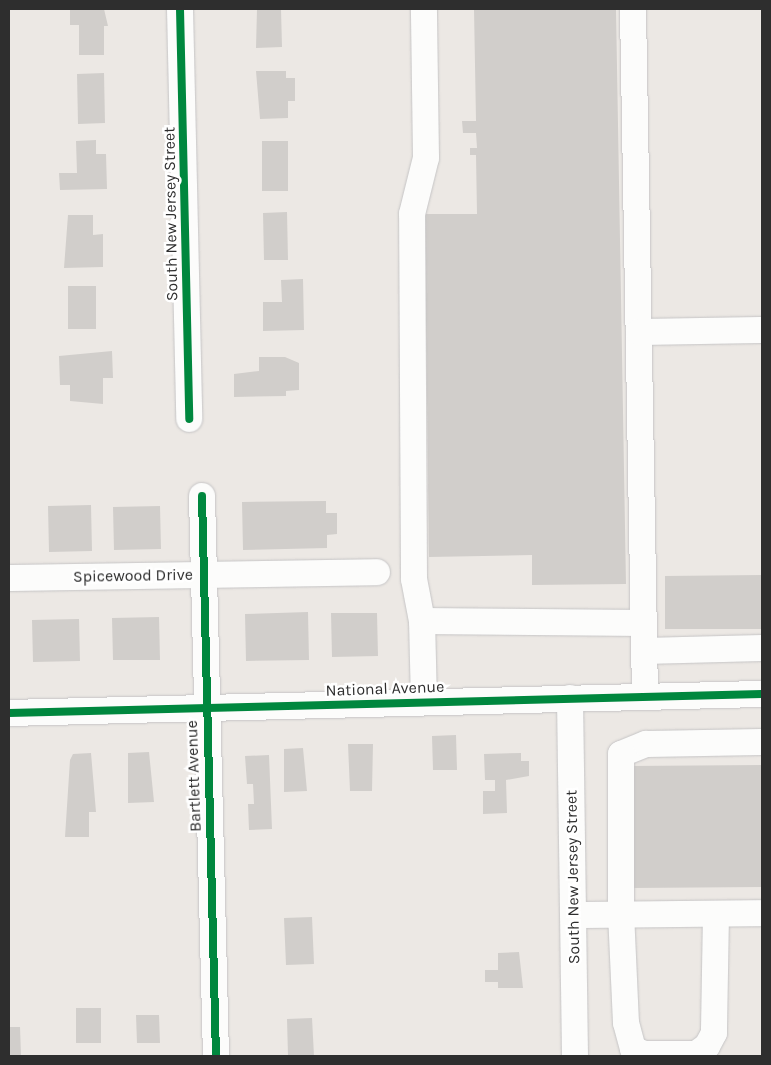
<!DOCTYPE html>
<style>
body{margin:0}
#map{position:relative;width:771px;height:1065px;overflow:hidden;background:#ece8e4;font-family:Karla,sans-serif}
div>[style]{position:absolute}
.building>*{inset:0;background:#d1cecb}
.roads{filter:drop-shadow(0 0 1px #c5c4c5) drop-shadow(0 0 1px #c5c4c5)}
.minor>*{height:26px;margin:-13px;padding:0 13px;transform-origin:13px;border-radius:13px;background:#fcfcfb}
.cycleway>*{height:8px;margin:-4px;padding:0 4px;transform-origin:4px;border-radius:4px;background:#00873e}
span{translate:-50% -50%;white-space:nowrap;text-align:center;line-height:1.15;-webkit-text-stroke:5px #fff;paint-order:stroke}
.street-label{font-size:16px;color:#2e2e2e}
.frame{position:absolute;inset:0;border:10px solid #2e2e2e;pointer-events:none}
</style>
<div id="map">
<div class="building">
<i style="clip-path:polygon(104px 9px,108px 26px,104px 26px,104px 55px,79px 55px,79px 25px,70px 25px,70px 10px)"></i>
<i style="clip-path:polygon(257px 9px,281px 9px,282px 47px,256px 48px)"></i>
<i style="clip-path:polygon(474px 9px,616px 9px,626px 584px,532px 585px,532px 555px,429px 557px,425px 239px,418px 239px,425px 214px,477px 214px,476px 155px,470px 155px,470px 148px,477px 148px,476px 133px,463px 133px,462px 121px,476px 121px)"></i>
<i style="clip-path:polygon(256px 71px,286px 71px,286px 78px,295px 78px,295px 101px,288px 101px,288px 118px,260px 119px)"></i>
<i style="clip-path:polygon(104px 73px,105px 123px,78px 124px,77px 74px)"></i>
<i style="clip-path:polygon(96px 140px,96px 154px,106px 154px,107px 189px,60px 190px,59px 173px,77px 173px,76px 141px)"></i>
<i style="clip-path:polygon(262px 141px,288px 141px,288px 191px,262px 191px)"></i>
<i style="clip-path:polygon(287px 212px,288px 260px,264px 260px,263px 213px)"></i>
<i style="clip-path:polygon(68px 215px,93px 215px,93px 235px,103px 234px,103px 267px,64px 268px)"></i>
<i style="clip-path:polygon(303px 279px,304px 330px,263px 331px,263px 302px,282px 302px,281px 280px)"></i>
<i style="clip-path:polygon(68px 286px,96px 286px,96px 329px,68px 329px)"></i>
<i style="clip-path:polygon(112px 351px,113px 378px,103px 378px,103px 404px,70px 401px,70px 385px,60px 385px,59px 356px)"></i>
<i style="clip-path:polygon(259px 357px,285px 357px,299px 363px,299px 390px,286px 391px,286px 396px,234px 397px,234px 374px,259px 371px)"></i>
<i style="clip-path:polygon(326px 501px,326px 513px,337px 513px,337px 534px,327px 535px,327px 548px,243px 550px,242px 502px)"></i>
<i style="clip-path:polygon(91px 505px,92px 551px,49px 552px,48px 506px)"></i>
<i style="clip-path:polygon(160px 506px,161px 549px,114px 550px,113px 507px)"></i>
<i style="clip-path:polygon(762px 575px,762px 629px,665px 629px,665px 576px)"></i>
<i style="clip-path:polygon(308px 612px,309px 660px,246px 661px,245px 614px)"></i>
<i style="clip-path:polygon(331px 613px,377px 613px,378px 656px,332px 657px)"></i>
<i style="clip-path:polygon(159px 617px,160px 660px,113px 660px,112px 618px)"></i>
<i style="clip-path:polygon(79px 619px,80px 661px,33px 662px,32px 620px)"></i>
<i style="clip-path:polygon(456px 735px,457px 770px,433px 770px,432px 736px)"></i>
<i style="clip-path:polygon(348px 744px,373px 744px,372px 791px,350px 791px)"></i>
<i style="clip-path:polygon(303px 748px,307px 791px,284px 792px,284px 749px)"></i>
<i style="clip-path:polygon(149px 752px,154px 802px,128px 803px,128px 753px)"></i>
<i style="clip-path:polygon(91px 753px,96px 812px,89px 812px,89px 837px,65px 837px,70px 760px,73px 754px)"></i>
<i style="clip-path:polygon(521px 753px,521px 761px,529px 761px,529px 776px,506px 780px,507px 813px,483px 814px,483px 791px,495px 791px,495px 780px,485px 780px,484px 754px)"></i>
<i style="clip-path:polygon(269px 755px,272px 829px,249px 830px,248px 804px,254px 804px,253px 784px,247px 784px,245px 756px)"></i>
<i style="clip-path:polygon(762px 765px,762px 887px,631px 888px,629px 766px)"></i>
<i style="clip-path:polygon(312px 917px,314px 964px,286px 965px,284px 918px)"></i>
<i style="clip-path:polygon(519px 952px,523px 988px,498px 988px,498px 982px,485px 982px,485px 970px,498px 970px,498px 953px)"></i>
<i style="clip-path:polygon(76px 1008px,101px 1008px,101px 1043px,76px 1043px)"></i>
<i style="clip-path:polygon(136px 1015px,159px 1015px,160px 1043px,137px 1043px)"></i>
<i style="clip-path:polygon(312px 1018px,314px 1056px,288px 1056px,287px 1019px)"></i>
<i style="clip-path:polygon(10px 1027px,20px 1027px,21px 1056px,9px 1056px)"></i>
</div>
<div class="roads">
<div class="minor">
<i style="left:180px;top:9px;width:410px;rotate:88.7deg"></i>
<i style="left:633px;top:9px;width:688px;rotate:89deg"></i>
<i style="left:639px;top:332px;width:123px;rotate:-0.9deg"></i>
<i style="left:202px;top:496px;width:560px;rotate:88.57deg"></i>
<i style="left:9px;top:578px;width:368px;rotate:-0.9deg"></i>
<i style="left:422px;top:621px;width:43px;rotate:-100.8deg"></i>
<i style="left:414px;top:579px;width:365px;rotate:-90.3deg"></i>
<i style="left:412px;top:214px;width:58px;rotate:-76deg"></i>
<i style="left:426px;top:158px;width:149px;rotate:-90.8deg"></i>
<i style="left:644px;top:651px;width:118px;rotate:-1.5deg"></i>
<i style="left:570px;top:698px;width:358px;rotate:89.2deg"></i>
<i style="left:424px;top:702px;width:81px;rotate:-91.4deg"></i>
<i style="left:422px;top:621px;width:221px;rotate:0.5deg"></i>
<i style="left:9px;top:713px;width:753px;rotate:-1.45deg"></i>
<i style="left:716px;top:914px;width:119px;rotate:91deg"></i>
<i style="left:714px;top:1033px;width:15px;rotate:118deg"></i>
<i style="left:707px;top:1046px;width:14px;rotate:144deg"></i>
<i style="left:696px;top:1054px;width:52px;rotate:180deg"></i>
<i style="left:644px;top:1054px;width:12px;rotate:-156deg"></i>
<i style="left:633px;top:1049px;width:27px;rotate:-105deg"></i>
<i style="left:626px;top:1023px;width:109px;rotate:-92.6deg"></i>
<i style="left:621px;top:914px;width:160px;rotate:-90deg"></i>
<i style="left:621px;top:754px;width:27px;rotate:-22deg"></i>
<i style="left:646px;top:744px;width:116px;rotate:-1deg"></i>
<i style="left:573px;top:915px;width:189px;rotate:-0.6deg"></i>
</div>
</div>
<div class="cycleway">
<i style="left:180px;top:9px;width:410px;rotate:88.7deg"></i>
<i style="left:202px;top:496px;width:560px;rotate:88.57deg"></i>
<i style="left:9px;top:713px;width:753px;rotate:-1.45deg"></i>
</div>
<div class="street-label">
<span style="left:171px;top:214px;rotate:-91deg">South New Jersey Street</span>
<span style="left:133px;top:576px;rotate:-1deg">Spicewood Drive</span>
<span style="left:385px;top:689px;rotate:-2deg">National Avenue</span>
<span style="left:194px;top:776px;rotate:-92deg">Bartlett Avenue</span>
<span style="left:573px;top:877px;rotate:-91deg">South New Jersey Street</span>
</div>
<div class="frame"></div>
</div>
